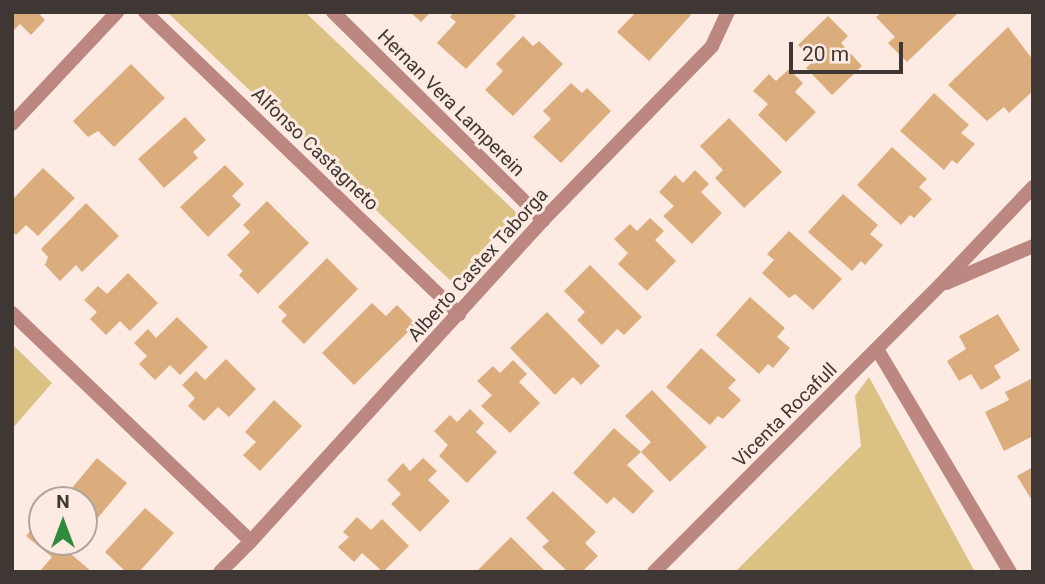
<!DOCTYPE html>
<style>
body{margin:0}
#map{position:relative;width:1045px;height:584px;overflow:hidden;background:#fdebe3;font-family:Roboto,sans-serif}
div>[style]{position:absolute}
.green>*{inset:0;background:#dcc184}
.building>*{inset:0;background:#dcad7c}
.minor>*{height:14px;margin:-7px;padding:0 7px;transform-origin:7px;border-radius:7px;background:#bb8780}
span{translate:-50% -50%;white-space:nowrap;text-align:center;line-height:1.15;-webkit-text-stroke:6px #fdebe3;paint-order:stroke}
.street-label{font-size:19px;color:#3f3733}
.frame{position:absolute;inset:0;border:14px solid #3f3733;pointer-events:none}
.north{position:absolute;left:28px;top:486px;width:70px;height:70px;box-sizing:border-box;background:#fdebe3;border:2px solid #b1a39d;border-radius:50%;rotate:0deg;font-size:19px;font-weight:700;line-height:28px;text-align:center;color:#3f3733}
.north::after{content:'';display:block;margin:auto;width:24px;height:32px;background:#2e8a3c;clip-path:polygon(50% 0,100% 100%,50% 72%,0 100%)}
.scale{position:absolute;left:789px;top:42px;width:114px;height:32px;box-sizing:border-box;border:4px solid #3f3733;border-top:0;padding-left:9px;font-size:21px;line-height:24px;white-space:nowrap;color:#3f3733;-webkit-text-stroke:5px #fdebe3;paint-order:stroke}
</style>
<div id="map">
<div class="green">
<i style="clip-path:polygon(167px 12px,305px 12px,520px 216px,454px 284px)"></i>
<i style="clip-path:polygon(12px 344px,52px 383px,12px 429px)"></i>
<i style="clip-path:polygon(869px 377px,975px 572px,735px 572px,861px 446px,855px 396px)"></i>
</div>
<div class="building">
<i style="clip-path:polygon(12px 12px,43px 12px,40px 15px,45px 20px,31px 35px,20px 24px,12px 32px)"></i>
<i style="clip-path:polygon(410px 12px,431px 12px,421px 22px)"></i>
<i style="clip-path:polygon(454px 12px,512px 12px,516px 16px,466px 69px,437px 43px,456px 22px,450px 17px)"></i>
<i style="clip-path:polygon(636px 12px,688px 12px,691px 15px,649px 61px,617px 32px)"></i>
<i style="clip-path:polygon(882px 12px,959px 12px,907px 62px,888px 43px,895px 37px,876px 17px)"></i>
<i style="clip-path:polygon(828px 16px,848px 36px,841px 43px,862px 66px,832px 95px,806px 68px,813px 61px,798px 45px)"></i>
<i style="clip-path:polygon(1008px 27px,1033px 60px,1033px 91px,1009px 113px,1004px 107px,987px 121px,948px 85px)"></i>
<i style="clip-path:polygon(523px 36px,533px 46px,539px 41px,563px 64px,513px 116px,485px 90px,503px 71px,496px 64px)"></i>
<i style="clip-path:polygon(131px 64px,165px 98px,114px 147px,98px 131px,88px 137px,73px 121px)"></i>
<i style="clip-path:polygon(789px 69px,803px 83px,795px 92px,816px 112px,786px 142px,758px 115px,768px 104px,753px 91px,769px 74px,776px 81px)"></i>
<i style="clip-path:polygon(571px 83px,582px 93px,587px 88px,611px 111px,561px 163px,533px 137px,551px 119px,543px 111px)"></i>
<i style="clip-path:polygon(934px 93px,969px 125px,961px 133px,975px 144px,957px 164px,952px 160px,944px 170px,900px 131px)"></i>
<i style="clip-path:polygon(185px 117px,206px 140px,193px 152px,198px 158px,164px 188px,138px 159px)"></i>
<i style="clip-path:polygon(729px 118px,782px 172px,744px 208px,715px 178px,723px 170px,700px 146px)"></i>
<i style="clip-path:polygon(892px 147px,927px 179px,919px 187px,932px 199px,914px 218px,910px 215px,901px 225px,857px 185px)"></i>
<i style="clip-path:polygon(225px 165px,244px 184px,232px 196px,241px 205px,208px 237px,180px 207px)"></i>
<i style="clip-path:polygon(43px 168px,75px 198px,38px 236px,26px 225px,16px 235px,12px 231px,12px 200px)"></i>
<i style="clip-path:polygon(695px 170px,709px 184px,701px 192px,722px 213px,692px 244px,663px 216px,674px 206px,659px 192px,675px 175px,683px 183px)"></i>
<i style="clip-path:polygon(843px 194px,878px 225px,870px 234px,883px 245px,865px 265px,861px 261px,852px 271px,808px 232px)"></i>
<i style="clip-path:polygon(267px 201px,309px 243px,258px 294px,239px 275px,243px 271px,227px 255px,250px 232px,243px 225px)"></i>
<i style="clip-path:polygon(86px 203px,119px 236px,82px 272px,76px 265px,60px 281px,45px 265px,48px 257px,41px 249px)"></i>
<i style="clip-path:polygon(650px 218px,664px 231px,655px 240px,676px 261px,647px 291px,618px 264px,628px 253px,614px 239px,630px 224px,637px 231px)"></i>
<i style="clip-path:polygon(789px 231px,842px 279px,813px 310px,795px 294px,789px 298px,762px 273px,774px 260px,767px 254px)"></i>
<i style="clip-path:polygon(327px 258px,358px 289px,304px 344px,281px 321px,287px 315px,278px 307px)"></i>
<i style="clip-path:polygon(590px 265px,642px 317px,624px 335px,617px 329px,602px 345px,577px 320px,585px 312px,564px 291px)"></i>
<i style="clip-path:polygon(128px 273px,158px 303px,130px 331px,120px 321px,106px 335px,90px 319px,97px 312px,84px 300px,98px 286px,107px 294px)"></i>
<i style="clip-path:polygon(750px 297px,785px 328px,777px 337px,790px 348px,773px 368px,768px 364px,759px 374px,716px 335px)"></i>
<i style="clip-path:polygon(372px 303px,386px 316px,397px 305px,416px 324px,354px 385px,322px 353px)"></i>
<i style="clip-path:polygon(547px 312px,600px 366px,581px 385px,573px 377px,555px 395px,510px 348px)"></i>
<i style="clip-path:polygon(998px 314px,1020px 350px,994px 366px,1001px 378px,981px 390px,971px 374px,959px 381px,947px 361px,966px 349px,959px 336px)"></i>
<i style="clip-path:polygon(177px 317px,208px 347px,180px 375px,170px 365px,155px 380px,139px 364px,147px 356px,134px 343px,148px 329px,156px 338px)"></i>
<i style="clip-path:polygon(701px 348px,736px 380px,728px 388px,741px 400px,723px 419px,718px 416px,710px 425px,666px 387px)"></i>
<i style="clip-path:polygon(226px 359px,256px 389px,229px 417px,218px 407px,204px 421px,188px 406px,195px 398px,182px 385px,196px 371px,205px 380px)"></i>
<i style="clip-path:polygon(513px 360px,527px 374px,519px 382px,540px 403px,510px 433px,481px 406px,492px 395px,477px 381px,493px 366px,500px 373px)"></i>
<i style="clip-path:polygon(1033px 378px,1033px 436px,1004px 451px,985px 412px,1009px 400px,1005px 392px)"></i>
<i style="clip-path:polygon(652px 390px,707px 447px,670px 482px,641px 452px,651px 442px,625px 416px)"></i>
<i style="clip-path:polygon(274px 400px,302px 426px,260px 471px,243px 455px,256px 442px,245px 432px)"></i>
<i style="clip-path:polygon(470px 409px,484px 423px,476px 432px,497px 452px,467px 483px,439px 456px,448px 445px,434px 431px,450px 415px,457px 422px)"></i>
<i style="clip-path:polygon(614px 428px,641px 452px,627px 465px,654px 491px,633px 514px,614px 497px,607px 504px,573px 473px)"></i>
<i style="clip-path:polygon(97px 458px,127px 483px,86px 532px,84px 500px,62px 500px)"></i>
<i style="clip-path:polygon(423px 458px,437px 471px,428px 480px,450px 501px,420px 532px,391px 504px,401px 494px,387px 480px,403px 463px,410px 471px)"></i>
<i style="clip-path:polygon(1033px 467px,1033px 502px,1017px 476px)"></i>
<i style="clip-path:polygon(553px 491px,596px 532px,585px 543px,598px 556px,582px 572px,568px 572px,542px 547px,549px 541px,526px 518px)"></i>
<i style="clip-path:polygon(145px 508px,174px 533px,139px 572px,126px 572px,105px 552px)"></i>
<i style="clip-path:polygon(357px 517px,371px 530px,382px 519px,409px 546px,383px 572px,362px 553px,354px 562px,338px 547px,349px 537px,343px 532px)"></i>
<i style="clip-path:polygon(36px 524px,42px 530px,42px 542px,57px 542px,92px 572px,39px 572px,52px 557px,26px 536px)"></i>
<i style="clip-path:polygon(511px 537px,546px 572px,476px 572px)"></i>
</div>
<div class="minor">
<i style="left:145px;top:12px;width:436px;rotate:43.9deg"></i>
<i style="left:333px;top:12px;width:296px;rotate:44.7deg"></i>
<i style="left:12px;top:124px;width:154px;rotate:-46.8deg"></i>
<i style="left:946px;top:283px;width:95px;rotate:-23deg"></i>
<i style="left:12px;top:313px;width:330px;rotate:43.7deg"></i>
<i style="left:251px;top:541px;width:434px;rotate:-47.7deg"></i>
<i style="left:543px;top:220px;width:243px;rotate:-45.8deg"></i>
<i style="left:712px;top:46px;width:38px;rotate:-65deg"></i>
<i style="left:877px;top:349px;width:260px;rotate:59.2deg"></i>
<i style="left:220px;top:572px;width:44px;rotate:-45deg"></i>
<i style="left:654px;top:572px;width:407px;rotate:-45.1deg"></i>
<i style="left:941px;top:284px;width:134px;rotate:-46.5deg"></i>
</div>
<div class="street-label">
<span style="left:451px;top:103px;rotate:45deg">Hernan Vera Lamperein</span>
<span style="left:315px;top:149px;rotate:44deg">Alfonso Castagneto</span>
<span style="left:478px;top:265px;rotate:-48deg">Alberto Castex Taborga</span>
<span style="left:785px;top:415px;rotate:-45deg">Vicenta Rocafull</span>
</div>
<div class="frame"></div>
<div class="north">N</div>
<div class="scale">20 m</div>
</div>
